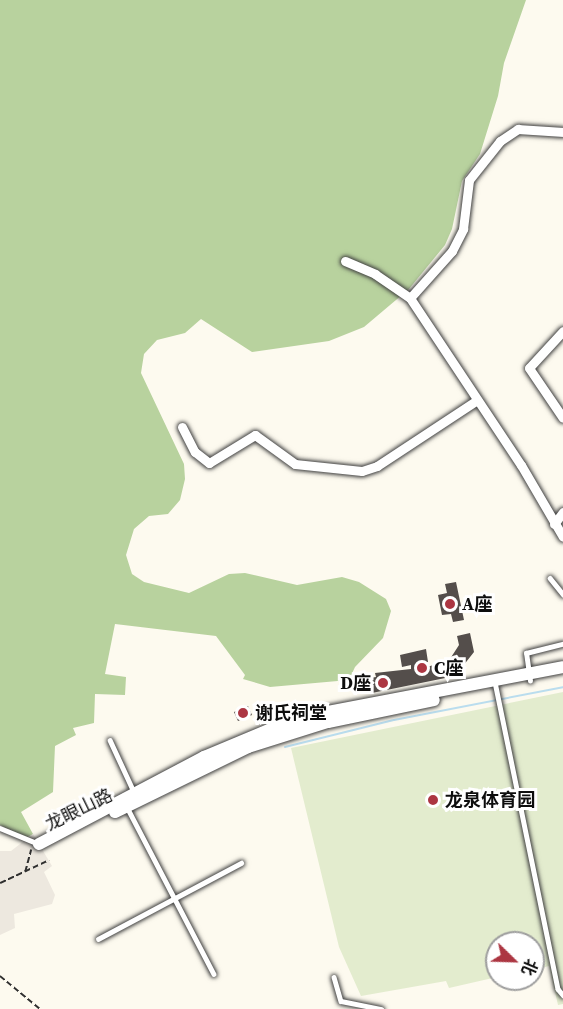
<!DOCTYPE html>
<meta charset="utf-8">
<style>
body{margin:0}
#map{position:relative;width:563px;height:1009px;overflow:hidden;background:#fdfaef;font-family:"Source Serif 4","Noto Sans SC",serif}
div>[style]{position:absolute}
.forest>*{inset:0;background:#b8d29e}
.pitch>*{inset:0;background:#e3ecce}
.plaza>*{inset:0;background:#ede8df}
.stream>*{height:2px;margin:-1px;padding:0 1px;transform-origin:1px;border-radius:1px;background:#baddee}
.building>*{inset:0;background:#544e4b}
.path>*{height:1.5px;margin-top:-0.75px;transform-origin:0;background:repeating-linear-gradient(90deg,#2f2f2f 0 6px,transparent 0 9px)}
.roads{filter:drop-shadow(0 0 2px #404040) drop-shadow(0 0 2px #404040)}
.service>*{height:4.5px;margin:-2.25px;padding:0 2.25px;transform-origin:2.25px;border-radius:2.25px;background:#fff}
.minor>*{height:9px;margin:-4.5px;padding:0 4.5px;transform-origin:4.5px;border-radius:4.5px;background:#fff}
.tertiary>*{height:12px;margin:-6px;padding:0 6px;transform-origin:6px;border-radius:6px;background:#fff}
.dots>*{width:16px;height:16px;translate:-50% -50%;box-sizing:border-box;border:3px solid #fff;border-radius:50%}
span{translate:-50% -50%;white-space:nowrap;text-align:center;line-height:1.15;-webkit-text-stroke:6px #fff;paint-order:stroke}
.poi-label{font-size:18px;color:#0d0d0d;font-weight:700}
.left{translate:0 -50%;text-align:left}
.right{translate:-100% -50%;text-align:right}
.street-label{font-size:18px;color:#0d0d0d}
.north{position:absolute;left:485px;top:931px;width:60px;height:60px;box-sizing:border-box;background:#fff;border:2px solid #9e9e9e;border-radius:50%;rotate:113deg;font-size:16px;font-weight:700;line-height:24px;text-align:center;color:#0d0d0d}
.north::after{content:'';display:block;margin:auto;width:21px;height:27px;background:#ac3642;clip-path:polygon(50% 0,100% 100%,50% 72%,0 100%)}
</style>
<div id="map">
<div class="forest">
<i style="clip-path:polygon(0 0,526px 0,504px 63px,498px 96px,480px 154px,462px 181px,452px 229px,445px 245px,409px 289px,364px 327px,329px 341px,252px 352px,201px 319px,185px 333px,157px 340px,144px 354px,141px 373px,184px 464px,185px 479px,180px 500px,168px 514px,149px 516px,134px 529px,126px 555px,132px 574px,144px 582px,189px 593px,229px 574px,245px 573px,297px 585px,342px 577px,359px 582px,386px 599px,391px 611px,383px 638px,355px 667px,349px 680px,270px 687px,243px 679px,245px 675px,216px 636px,115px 624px,105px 674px,126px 677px,125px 695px,95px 694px,94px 723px,73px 728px,76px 735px,55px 746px,53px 792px,21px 812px,33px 834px,26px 838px,0 825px)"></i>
</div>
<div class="pitch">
<i style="clip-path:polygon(563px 692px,563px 1004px,558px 1005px,549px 966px,533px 970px,533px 943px,497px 943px,497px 977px,449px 988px,446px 981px,361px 996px,339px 947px,291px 748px)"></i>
</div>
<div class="plaza">
<i style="clip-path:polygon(33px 834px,52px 866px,44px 872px,55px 895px,52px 904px,14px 914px,15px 928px,0 935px,0 851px,11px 851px)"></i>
</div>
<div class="stream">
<i style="left:285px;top:747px;width:112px;rotate:-13.9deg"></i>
<i style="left:394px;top:720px;width:172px;rotate:-11deg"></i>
</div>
<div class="building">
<i style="clip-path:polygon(456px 582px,464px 620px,453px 622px,451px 614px,442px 615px,438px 595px,447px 593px,445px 584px)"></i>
<i style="clip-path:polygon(470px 633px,474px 652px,459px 671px,460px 675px,367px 694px,364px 679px,376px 677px,375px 673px,411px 669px,411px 665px,402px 667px,400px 655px,426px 649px,428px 662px,420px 664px,421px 668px,448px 662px,459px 645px,457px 636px)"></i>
<i style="clip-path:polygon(248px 706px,252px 715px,238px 721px,234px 712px)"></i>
</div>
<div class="path">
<i style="left:25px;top:872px;width:23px;rotate:-75deg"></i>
<i style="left:0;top:883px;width:54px;rotate:-25.1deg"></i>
<i style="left:0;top:976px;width:52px;rotate:39.5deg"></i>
</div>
<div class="roads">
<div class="service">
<i style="left:550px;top:578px;width:21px;rotate:51deg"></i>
<i style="left:530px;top:681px;width:28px;rotate:-98deg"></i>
<i style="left:526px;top:653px;width:38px;rotate:-14deg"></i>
<i style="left:495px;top:682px;width:313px;rotate:78.4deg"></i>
<i style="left:558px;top:989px;width:8px;rotate:50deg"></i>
<i style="left:110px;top:740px;width:57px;rotate:65.2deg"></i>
<i style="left:127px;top:807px;width:188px;rotate:62.5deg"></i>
<i style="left:0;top:828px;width:42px;rotate:22.3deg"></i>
<i style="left:98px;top:939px;width:162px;rotate:-28deg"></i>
<i style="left:334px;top:977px;width:25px;rotate:74deg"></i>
<i style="left:341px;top:1001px;width:41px;rotate:11.3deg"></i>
</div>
<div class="minor">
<i style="left:345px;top:261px;width:33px;rotate:23deg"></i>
<i style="left:375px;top:274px;width:42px;rotate:34.4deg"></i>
<i style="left:410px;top:298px;width:201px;rotate:56.4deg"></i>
<i style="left:521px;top:465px;width:83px;rotate:59.7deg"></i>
<i style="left:410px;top:298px;width:63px;rotate:-48.2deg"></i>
<i style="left:452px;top:251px;width:25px;rotate:-63deg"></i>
<i style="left:463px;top:229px;width:49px;rotate:-83deg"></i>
<i style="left:469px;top:180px;width:50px;rotate:-51.5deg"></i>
<i style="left:500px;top:141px;width:22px;rotate:-34deg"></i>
<i style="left:518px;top:129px;width:45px;rotate:3.8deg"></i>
<i style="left:563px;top:331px;width:50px;rotate:132.6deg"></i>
<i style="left:529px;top:368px;width:60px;rotate:55.8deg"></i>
<i style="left:182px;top:427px;width:28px;rotate:63deg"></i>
<i style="left:195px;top:452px;width:18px;rotate:38deg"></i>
<i style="left:209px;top:463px;width:54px;rotate:-31.3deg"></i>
<i style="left:255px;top:435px;width:49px;rotate:35.9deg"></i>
<i style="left:295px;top:464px;width:67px;rotate:6deg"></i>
<i style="left:362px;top:471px;width:16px;rotate:-18deg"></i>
<i style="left:377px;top:466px;width:120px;rotate:-33.4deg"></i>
<i style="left:554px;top:524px;width:15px;rotate:-53deg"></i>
</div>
<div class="tertiary">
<i style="left:115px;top:812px;width:148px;rotate:-26deg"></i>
<i style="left:248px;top:747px;width:84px;rotate:-17.4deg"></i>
<i style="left:328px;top:722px;width:108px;rotate:-11.7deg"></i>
<i style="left:39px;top:844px;width:187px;rotate:-27.8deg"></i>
<i style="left:204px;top:757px;width:70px;rotate:-22.6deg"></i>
<i style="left:269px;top:730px;width:62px;rotate:-17deg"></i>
<i style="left:328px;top:712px;width:239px;rotate:-10.8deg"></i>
</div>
</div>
<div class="dots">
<i style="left:450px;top:604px;background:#ac3642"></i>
<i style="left:422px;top:668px;background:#ac3642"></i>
<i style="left:383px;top:683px;background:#ac3642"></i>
<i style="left:243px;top:713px;background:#ac3642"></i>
<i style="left:433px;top:800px;background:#ac3642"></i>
</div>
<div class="poi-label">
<span class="left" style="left:462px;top:604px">A座</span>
<span class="left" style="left:434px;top:668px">C座</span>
<span class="right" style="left:371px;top:683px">D座</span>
<span class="left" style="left:255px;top:713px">谢氏祠堂</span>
<span class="left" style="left:445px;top:800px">龙泉体育园</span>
</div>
<div class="street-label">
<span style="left:79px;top:810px;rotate:-26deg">龙眼山路</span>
</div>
<div class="north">北</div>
</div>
